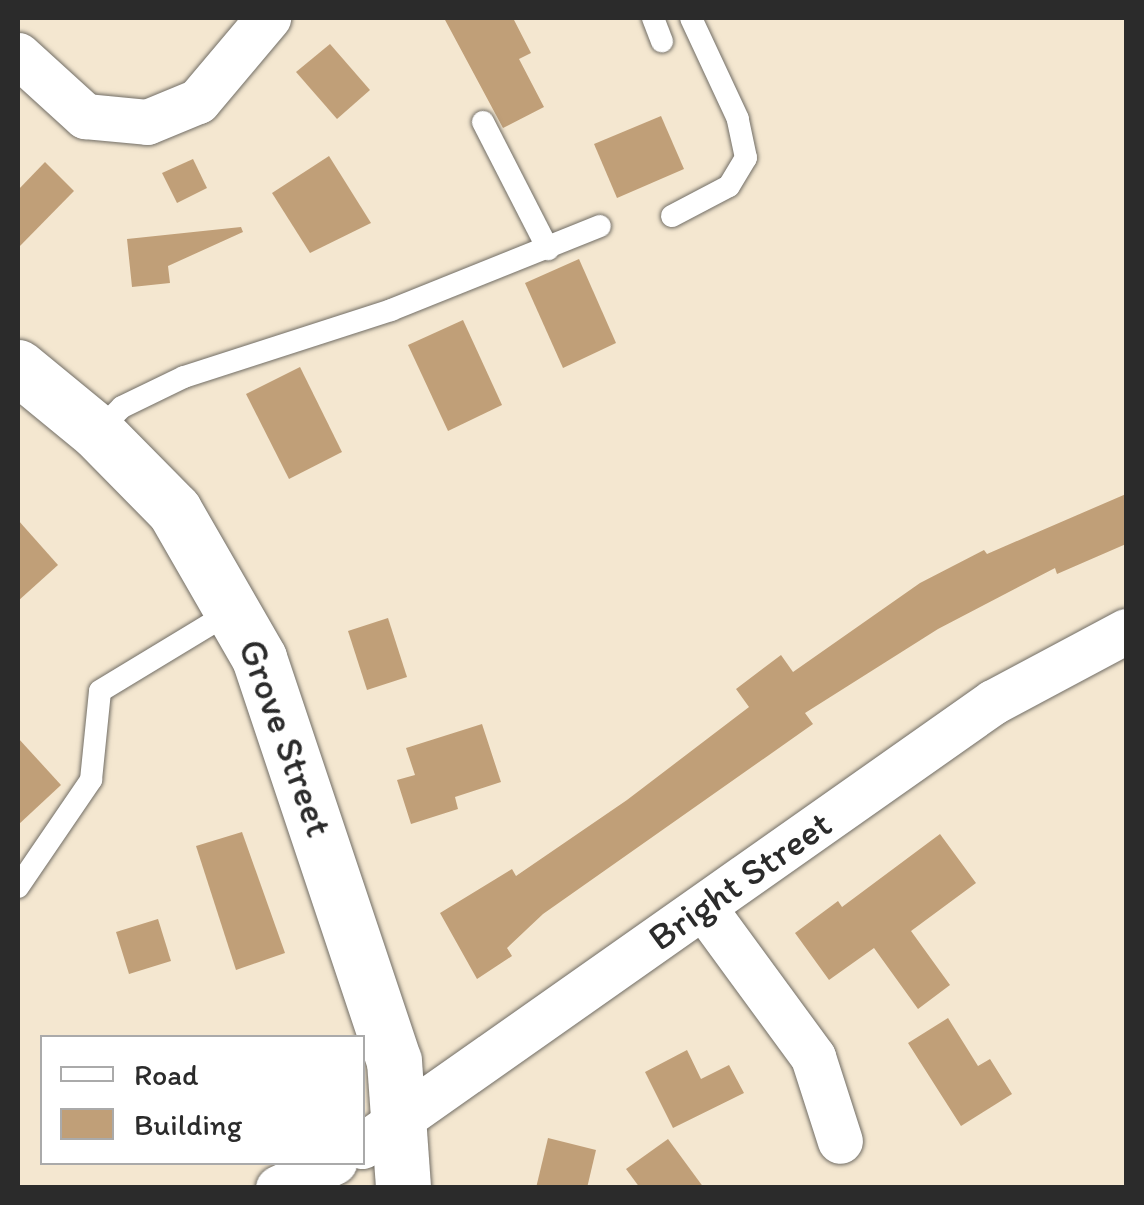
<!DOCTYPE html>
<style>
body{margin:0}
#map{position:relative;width:1144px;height:1205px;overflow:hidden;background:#f4e7d0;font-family:Itim,sans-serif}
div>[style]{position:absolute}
.building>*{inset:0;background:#c09f78}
.roads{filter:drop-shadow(0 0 2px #716d65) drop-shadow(0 0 2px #716d65)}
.lane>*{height:22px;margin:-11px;padding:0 11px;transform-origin:11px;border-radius:11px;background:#fff}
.street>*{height:45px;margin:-22.5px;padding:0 22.5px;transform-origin:22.5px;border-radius:22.5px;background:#fff}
.secondary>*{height:55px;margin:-27.5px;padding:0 27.5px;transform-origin:27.5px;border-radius:27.5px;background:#fff}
span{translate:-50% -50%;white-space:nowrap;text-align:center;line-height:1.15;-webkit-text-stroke:10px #fff;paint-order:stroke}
.street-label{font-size:38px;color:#2b2b2b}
.frame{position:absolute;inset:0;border:20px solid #2b2b2b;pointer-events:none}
.legend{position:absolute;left:40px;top:1035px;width:325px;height:130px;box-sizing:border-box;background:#fff;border:2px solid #aaa;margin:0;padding:12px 18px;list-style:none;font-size:30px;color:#2b2b2b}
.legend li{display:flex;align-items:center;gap:20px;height:50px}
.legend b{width:50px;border:2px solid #aaa}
</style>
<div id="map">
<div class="building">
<i style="clip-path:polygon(444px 18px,513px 18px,531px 53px,519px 59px,544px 107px,503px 128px)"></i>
<i style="clip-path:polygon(330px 44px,370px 90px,337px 119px,296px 72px)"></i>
<i style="clip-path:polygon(661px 116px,684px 169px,617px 198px,594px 144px)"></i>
<i style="clip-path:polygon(329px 156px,371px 223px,310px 253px,272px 193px)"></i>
<i style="clip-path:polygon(193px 159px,207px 188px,177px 203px,162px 173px)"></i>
<i style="clip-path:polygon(45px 162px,74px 191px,18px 248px,18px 190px)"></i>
<i style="clip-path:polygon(241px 227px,243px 232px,168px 266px,170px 283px,132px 287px,127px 239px)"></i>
<i style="clip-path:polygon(579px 259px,616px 343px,563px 368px,525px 283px)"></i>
<i style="clip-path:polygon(463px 320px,502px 405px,448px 431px,408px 345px)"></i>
<i style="clip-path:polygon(300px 367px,342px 452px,289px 479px,246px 394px)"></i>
<i style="clip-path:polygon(1126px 494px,1126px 544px,1057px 574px,1055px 568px,938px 629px,805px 713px,813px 724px,543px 914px,507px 948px,512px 956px,477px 979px,440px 913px,512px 869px,516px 876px,627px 800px,749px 707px,736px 689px,781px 655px,793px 672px,920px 583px,984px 550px,987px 554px)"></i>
<i style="clip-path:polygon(18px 520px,58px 565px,18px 601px)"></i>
<i style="clip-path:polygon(388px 618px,407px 677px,367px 690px,348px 631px)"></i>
<i style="clip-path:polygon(482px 724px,501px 782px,455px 797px,458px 809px,411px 824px,397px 780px,415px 775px,406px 748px)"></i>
<i style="clip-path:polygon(18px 738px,61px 785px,18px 825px)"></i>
<i style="clip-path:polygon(242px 832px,285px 953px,236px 970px,196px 846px)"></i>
<i style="clip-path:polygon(940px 834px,976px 883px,911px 931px,950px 985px,918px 1009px,874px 948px,829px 980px,795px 933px,838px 901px,842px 907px)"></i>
<i style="clip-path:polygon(158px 919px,171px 961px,129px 974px,116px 932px)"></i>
<i style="clip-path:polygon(948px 1018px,978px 1066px,990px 1059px,1012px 1094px,961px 1126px,908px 1043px)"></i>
<i style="clip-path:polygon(687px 1050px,701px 1079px,729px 1065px,744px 1093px,673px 1128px,645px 1072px)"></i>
<i style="clip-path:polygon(548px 1138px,596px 1150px,587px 1188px,536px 1188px)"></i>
<i style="clip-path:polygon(668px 1139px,704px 1188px,640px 1188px,626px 1169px)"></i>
</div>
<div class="roads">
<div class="lane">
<i style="left:653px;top:18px;width:25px;rotate:69deg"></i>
<i style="left:483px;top:122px;width:143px;rotate:62.9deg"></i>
<i style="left:672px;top:216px;width:64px;rotate:-27.8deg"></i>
<i style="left:729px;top:186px;width:33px;rotate:-59deg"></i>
<i style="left:746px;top:158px;width:40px;rotate:-102deg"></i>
<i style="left:738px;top:119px;width:111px;rotate:-115deg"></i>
<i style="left:97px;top:432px;width:35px;rotate:-45deg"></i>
<i style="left:122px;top:407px;width:69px;rotate:-25.8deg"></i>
<i style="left:184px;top:377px;width:218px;rotate:-17.9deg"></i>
<i style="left:391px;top:310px;width:225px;rotate:-21.9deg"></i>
<i style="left:18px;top:887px;width:130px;rotate:-55.7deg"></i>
<i style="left:91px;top:780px;width:89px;rotate:-84.2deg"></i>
<i style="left:100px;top:691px;width:154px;rotate:-31.2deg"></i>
</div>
<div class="street">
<i style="left:18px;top:55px;width:91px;rotate:42.3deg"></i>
<i style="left:85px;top:116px;width:62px;rotate:5.5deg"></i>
<i style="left:147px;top:122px;width:55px;rotate:-22.4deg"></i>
<i style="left:198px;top:101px;width:109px;rotate:-49.9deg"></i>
<i style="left:704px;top:908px;width:185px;rotate:53.8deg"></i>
<i style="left:813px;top:1057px;width:88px;rotate:72.2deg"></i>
<i style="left:362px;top:1146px;width:772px;rotate:-35.13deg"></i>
<i style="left:993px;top:702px;width:151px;rotate:-28.1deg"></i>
<i style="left:278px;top:1188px;width:62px;rotate:-24.9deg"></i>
</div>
<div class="secondary">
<i style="left:18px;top:367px;width:102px;rotate:39.4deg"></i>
<i style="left:97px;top:432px;width:110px;rotate:45.4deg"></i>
<i style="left:174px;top:510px;width:171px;rotate:60.1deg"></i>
<i style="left:259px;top:658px;width:425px;rotate:71.5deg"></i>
<i style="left:394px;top:1061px;width:127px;rotate:85.9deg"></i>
</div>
</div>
<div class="street-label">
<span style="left:285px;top:738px;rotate:70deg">Grove Street</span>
<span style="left:740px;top:881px;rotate:-35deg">Bright Street</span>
</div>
<div class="frame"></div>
<ul class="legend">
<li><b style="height:12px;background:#fff"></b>Road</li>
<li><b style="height:28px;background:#c09f78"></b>Building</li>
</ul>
</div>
